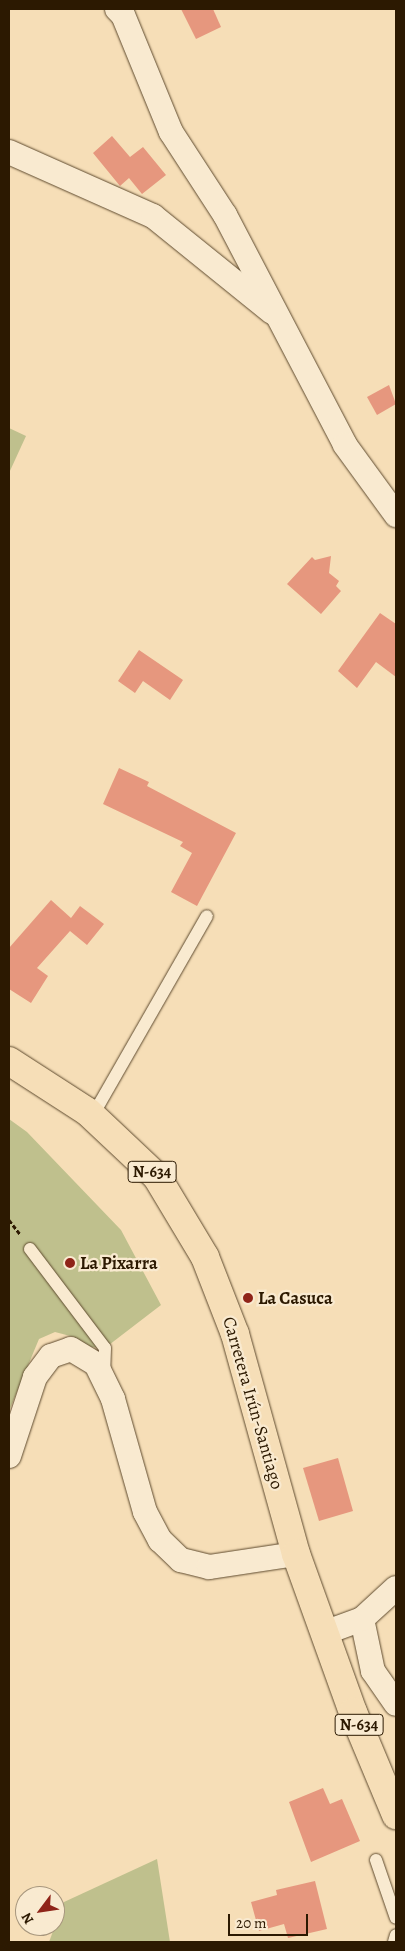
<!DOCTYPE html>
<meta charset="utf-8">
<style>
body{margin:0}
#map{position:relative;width:405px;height:1951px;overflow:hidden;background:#f6deb7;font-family:Alegreya,serif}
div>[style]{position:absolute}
.green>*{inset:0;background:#bfc08d}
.building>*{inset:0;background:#e6977e}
.path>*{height:3px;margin-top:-1.5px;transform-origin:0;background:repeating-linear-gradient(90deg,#2c1901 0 4px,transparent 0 6.5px)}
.roads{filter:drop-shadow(0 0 1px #5e4a2e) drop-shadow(0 0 1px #5e4a2e)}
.service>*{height:12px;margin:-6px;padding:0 6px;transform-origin:6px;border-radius:6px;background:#f9ead0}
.minor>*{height:24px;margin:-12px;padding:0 12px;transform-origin:12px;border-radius:12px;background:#f9ead0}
.trunk>*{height:28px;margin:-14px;padding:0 14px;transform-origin:14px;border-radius:14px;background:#f6deb7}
.dots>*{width:14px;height:14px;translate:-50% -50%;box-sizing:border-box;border:2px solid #f9ead0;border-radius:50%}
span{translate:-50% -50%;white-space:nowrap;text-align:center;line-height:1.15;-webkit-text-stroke:4.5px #f9ead0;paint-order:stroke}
.shield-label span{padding:1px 4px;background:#f9ead0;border:1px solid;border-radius:4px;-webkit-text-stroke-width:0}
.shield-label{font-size:16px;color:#2c1901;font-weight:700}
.poi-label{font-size:18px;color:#2c1901;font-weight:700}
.left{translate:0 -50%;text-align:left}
.street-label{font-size:18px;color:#2c1901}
.frame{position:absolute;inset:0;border:10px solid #2c1901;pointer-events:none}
.north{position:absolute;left:15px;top:1886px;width:50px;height:50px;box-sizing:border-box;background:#f9ead0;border:1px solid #a7967d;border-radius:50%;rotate:239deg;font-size:14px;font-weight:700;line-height:20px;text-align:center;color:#2c1901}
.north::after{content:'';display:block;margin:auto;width:18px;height:22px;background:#8f2418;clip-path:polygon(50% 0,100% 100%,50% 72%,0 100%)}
.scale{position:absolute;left:228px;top:1914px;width:80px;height:22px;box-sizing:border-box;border:2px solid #2c1901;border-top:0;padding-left:6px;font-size:15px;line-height:18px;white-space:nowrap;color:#2c1901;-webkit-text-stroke:4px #f9ead0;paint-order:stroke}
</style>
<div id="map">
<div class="green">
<i style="clip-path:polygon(9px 428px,26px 436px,9px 473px)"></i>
<i style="clip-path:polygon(9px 1119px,27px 1132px,121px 1230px,161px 1305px,105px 1348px,91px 1347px,74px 1337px,55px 1332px,39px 1339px,9px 1411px)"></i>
<i style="clip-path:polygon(157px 1859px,170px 1942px,49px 1942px,64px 1902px)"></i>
</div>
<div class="building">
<i style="clip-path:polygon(181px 9px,213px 9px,221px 27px,196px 39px)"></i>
<i style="clip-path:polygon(112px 136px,130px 157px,143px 147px,166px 175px,142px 194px,129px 178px,120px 186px,93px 153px)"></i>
<i style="clip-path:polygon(389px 385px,396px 404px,377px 415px,367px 397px)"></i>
<i style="clip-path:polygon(331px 556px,329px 573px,339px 581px,336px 586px,341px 591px,321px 614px,287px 584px,312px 557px,315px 560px)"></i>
<i style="clip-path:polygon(380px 613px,396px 624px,396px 677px,376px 662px,357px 688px,338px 671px)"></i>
<i style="clip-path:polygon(139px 650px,183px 680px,170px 700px,143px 681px,135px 693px,118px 681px)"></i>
<i style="clip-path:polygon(119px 768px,149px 782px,147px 786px,236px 833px,197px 906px,171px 892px,192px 853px,180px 846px,183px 842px,103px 804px)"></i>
<i style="clip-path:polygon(51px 900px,71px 918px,80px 906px,104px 924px,87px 945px,70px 931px,37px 968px,48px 976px,31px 1003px,9px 989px,9px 948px)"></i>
<i style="clip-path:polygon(338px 1458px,353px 1511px,319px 1521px,303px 1468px)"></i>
<i style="clip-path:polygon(323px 1788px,330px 1804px,342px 1799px,360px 1841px,311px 1862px,289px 1802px)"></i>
<i style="clip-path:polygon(315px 1881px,327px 1929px,288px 1938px,284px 1924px,259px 1931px,251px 1902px,277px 1895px,276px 1890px)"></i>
</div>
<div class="path">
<i style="left:9px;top:1220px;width:18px;rotate:52deg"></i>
</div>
<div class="roads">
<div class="service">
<i style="left:93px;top:1115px;width:229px;rotate:-60.2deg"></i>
<i style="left:30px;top:1249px;width:124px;rotate:52.9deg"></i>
<i style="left:105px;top:1348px;width:24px;rotate:92deg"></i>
<i style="left:376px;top:1860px;width:61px;rotate:71deg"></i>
<i style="left:394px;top:1942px;width:7px;rotate:-74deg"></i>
</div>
<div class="minor">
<i style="left:117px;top:9px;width:8px;rotate:45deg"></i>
<i style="left:123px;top:15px;width:126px;rotate:67.7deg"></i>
<i style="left:171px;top:132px;width:99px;rotate:57deg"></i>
<i style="left:225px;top:215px;width:259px;rotate:62.4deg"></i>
<i style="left:345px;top:445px;width:87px;rotate:53.9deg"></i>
<i style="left:9px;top:152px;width:158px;rotate:24deg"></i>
<i style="left:153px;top:216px;width:153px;rotate:38.9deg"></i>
<i style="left:9px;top:1456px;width:83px;rotate:-71.8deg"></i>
<i style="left:35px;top:1377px;width:26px;rotate:-53deg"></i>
<i style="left:51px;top:1356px;width:21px;rotate:-19deg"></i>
<i style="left:71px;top:1349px;width:29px;rotate:31deg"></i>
<i style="left:96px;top:1364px;width:39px;rotate:64deg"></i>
<i style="left:113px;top:1399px;width:117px;rotate:74.2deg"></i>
<i style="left:145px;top:1512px;width:32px;rotate:62deg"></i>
<i style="left:160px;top:1540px;width:29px;rotate:44deg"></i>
<i style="left:181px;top:1560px;width:29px;rotate:14deg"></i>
<i style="left:209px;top:1567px;width:88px;rotate:-8.5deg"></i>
<i style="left:362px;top:1619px;width:53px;rotate:78.1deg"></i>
<i style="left:373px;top:1671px;width:40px;rotate:55.1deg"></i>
<i style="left:324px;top:1633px;width:40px;rotate:-20.2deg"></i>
<i style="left:362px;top:1619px;width:46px;rotate:-42.4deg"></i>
</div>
<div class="trunk">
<i style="left:9px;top:1061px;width:94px;rotate:32.8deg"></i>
<i style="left:88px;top:1112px;width:95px;rotate:43.3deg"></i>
<i style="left:157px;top:1177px;width:93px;rotate:59deg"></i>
<i style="left:205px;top:1257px;width:83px;rotate:68.7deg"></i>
<i style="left:235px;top:1334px;width:228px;rotate:74.5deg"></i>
<i style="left:296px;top:1554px;width:168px;rotate:70.2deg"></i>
<i style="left:353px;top:1712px;width:112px;rotate:67.3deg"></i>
</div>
</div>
<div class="dots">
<i style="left:70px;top:1263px;background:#8f2418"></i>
<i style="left:248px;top:1298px;background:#8f2418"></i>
</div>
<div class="shield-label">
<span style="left:152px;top:1172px">N-634</span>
<span style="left:359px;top:1725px">N-634</span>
</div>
<div class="poi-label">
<span class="left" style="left:80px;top:1263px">La Pixarra</span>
<span class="left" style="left:258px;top:1298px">La Casuca</span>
</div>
<div class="street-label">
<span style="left:253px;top:1403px;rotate:74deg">Carretera Irún-Santiago</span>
</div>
<div class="frame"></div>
<div class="north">N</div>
<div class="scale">20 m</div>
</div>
